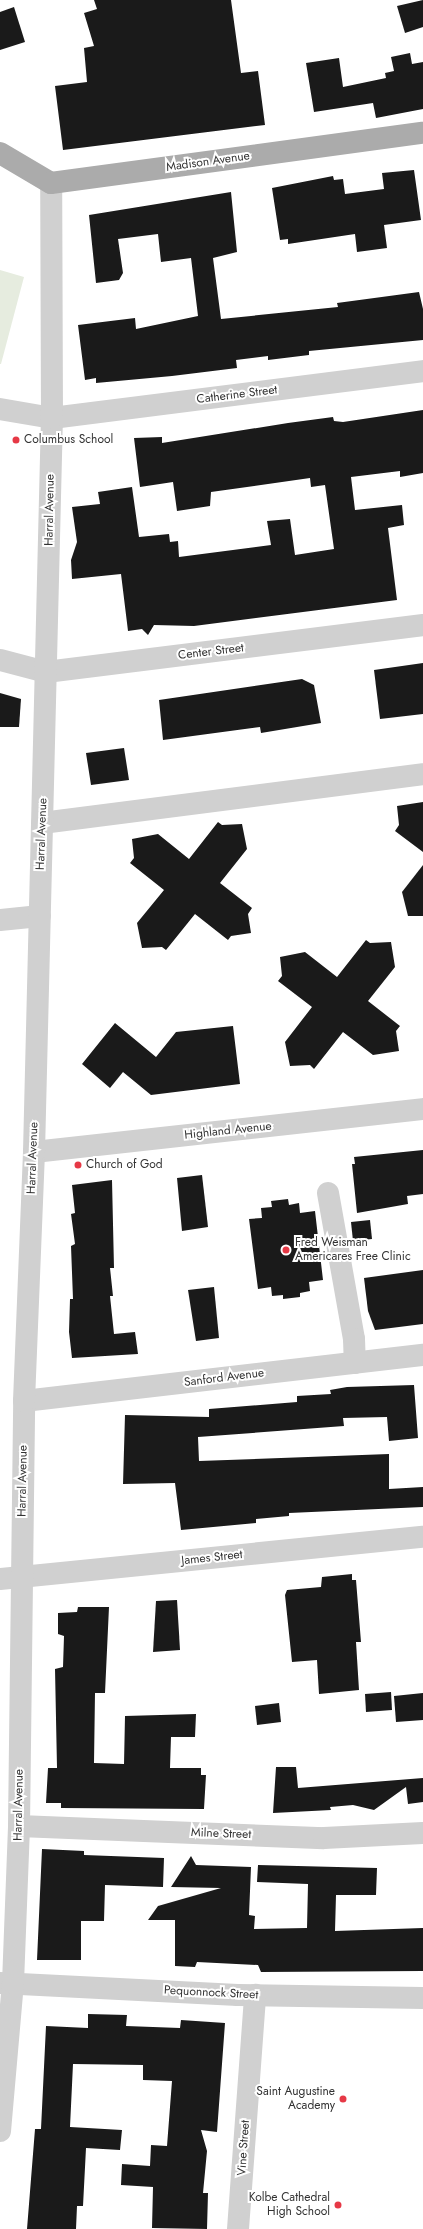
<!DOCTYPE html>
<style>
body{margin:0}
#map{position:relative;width:423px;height:2229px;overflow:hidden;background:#fff;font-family:Jost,sans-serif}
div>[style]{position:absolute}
.green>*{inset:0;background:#e6ecdf}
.building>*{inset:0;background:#1a1a1a}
.minor>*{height:22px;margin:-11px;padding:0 11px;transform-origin:11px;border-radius:11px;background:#d0d0d0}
.major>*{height:22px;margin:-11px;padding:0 11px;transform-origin:11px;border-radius:11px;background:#ababab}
.dots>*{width:11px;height:11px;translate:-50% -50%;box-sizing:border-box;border:2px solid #fff;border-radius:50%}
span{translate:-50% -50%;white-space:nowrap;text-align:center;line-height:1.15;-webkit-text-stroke:4px #fff;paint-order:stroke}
.street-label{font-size:12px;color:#333}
.poi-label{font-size:12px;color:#333}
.left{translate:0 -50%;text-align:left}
.right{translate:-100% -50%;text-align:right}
</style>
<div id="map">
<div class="green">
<i style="clip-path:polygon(0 270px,24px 277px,1px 364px,0 364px)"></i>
</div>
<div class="building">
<i style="clip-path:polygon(94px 0,231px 0,241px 73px,258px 71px,265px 125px,63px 150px,55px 86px,87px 82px,84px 48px,94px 46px,84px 13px,97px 9px)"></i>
<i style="clip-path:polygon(423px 0,423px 27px,405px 33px,397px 6px)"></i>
<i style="clip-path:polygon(14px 7px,25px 42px,0 50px,0 12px)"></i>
<i style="clip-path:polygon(410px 53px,412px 64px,423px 62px,423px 109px,376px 118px,373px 103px,314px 112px,306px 63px,339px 58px,343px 87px,386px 78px,385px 73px,394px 71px,391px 57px)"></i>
<i style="clip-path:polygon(414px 170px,421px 220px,384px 225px,387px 248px,357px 252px,355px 234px,288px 244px,288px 239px,280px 240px,272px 188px,333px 176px,334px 180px,343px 179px,345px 194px,384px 189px,382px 173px)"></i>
<i style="clip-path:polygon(231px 192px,237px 252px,213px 258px,221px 319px,338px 307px,337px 303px,419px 292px,423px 309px,423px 340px,309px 351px,309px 355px,268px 360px,268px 356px,236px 360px,237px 368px,172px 376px,96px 383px,96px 378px,85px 380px,78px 325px,135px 318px,136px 329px,198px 316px,191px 258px,161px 262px,158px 234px,118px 239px,123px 273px,119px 280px,96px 283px,89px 215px)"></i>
<i style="clip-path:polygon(423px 410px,423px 473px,400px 477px,400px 471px,351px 477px,355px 510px,402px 505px,404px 525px,388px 528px,397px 600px,194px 626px,154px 625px,148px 635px,142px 629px,128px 631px,121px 574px,72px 579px,71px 560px,77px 542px,72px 507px,100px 504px,98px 492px,132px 487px,139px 537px,169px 534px,170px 542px,178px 541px,179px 557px,271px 545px,267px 521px,290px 519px,295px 555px,334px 549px,325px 485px,311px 487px,310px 478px,211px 492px,210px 506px,177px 511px,173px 482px,140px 487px,134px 438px,162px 437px,162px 443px,288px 423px,333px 417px,334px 421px,343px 422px)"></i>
<i style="clip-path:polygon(423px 663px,423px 714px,380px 719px,374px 670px)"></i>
<i style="clip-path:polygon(302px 679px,314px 685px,321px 723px,261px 733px,260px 727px,163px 740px,159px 700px)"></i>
<i style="clip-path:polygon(0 693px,21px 699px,19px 727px,0 727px)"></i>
<i style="clip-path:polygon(124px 748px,129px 780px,91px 785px,86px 753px)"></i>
<i style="clip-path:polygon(423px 802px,423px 852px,395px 831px,399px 825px,397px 806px)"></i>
<i style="clip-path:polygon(218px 822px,222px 825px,242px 824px,247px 849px,220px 883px,252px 908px,248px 914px,251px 933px,231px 936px,228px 940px,195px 914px,166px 950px,162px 947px,142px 948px,137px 923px,164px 890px,130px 863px,134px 858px,132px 839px,158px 834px,189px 859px)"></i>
<i style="clip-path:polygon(423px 865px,423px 916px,408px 916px,402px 892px)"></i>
<i style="clip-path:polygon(366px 940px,370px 943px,391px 942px,395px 967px,368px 1001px,400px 1026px,396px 1031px,399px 1051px,373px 1055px,343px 1032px,314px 1069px,310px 1065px,290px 1066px,285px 1042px,312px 1007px,278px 981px,282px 976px,280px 957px,305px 952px,337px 977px)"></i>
<i style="clip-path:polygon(115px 1023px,156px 1057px,176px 1032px,233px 1026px,240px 1084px,151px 1095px,123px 1072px,110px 1088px,82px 1064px)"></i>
<i style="clip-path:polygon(423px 1150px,423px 1194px,407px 1196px,408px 1204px,357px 1213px,352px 1164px,355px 1164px,354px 1157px)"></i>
<i style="clip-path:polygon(202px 1175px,208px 1227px,182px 1231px,177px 1178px)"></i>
<i style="clip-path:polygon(112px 1180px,114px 1268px,110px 1268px,113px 1296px,110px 1296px,114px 1334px,135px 1332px,138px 1354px,72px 1358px,69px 1332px,70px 1299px,73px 1299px,71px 1246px,75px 1244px,71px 1214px,75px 1213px,72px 1185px)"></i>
<i style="clip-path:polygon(288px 1199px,289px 1205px,299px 1203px,300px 1213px,315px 1211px,323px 1280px,309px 1282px,310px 1291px,300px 1293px,300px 1297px,283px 1299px,283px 1295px,272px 1296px,271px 1287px,258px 1289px,249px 1219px,262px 1218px,261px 1208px,272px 1207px,271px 1201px)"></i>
<i style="clip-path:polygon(370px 1220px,372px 1239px,353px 1241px,351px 1222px)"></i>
<i style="clip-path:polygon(423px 1270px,423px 1324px,375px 1330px,368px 1311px,364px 1278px)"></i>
<i style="clip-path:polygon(214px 1287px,219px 1338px,196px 1341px,188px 1290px)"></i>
<i style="clip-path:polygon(414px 1385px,418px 1438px,389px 1441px,387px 1417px,343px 1418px,344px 1426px,198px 1437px,199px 1461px,389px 1454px,389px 1489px,423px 1487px,423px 1507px,289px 1513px,289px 1516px,256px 1519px,256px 1523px,181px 1530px,175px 1483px,123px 1484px,125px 1415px,209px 1417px,209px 1409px,297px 1402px,297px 1396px,331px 1394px,330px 1390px,347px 1387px)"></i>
<i style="clip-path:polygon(352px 1574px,352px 1580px,356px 1580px,361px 1642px,356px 1642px,359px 1690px,319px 1694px,317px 1660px,292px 1662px,285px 1595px,287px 1590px,321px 1587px,322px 1577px)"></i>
<i style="clip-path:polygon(177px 1600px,180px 1650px,153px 1652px,156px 1601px)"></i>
<i style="clip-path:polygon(78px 1607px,109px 1607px,105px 1693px,95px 1693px,94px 1763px,124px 1764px,125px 1716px,196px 1714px,195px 1737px,171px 1737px,170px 1768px,201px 1768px,201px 1775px,206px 1775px,204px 1809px,61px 1808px,61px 1803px,46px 1803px,48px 1768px,57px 1768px,55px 1669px,63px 1667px,64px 1636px,58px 1634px,58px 1613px,77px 1612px)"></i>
<i style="clip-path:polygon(391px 1692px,392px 1710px,366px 1712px,365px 1694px)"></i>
<i style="clip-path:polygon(423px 1693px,423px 1720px,396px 1722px,394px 1696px)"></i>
<i style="clip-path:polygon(279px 1703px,281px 1722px,257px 1725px,255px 1706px)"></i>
<i style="clip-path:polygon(276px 1767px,296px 1767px,298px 1788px,423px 1778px,423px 1802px,408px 1804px,406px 1787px,374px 1810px,353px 1805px,330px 1807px,331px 1810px,273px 1813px)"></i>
<i style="clip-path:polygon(42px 1849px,84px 1851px,84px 1855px,164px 1858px,163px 1887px,105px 1885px,104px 1921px,81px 1921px,81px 1960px,37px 1960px)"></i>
<i style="clip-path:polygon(191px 1856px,196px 1865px,251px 1867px,249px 1915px,255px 1916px,254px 1929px,307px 1928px,308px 1884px,257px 1882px,258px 1865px,377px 1868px,376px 1895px,336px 1895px,335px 1931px,423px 1928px,423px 1971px,261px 1972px,258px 1965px,197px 1962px,195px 1967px,175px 1966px,175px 1920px,148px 1920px,158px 1906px,221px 1888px,171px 1887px)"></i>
<i style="clip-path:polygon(88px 2014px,127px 2015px,126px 2026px,180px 2028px,181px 2020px,225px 2023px,217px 2132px,201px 2130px,207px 2151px,203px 2193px,208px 2193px,207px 2229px,152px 2228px,153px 2187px,121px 2185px,122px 2164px,150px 2166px,151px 2145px,167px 2146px,172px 2081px,143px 2080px,143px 2065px,73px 2064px,70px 2127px,122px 2130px,120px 2150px,86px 2148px,83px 2206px,77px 2206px,76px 2229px,27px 2229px,35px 2129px,41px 2129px,46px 2026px,88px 2028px)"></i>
</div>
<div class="minor">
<i style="left:0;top:409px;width:53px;rotate:9.8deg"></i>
<i style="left:52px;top:418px;width:374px;rotate:-7.2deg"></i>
<i style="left:0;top:660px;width:48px;rotate:14.6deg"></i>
<i style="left:46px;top:672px;width:380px;rotate:-7.1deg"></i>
<i style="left:42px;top:823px;width:384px;rotate:-7.3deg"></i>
<i style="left:0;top:920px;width:40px;rotate:-5.7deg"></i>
<i style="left:34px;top:1152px;width:391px;rotate:-6.3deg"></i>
<i style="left:328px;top:1193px;width:148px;rotate:79.9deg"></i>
<i style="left:354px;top:1339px;width:24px;rotate:88deg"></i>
<i style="left:24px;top:1401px;width:402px;rotate:-6.6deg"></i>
<i style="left:0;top:1579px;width:425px;rotate:-5.7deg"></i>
<i style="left:19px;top:1826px;width:305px;rotate:2.3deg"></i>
<i style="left:324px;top:1838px;width:99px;rotate:-2.9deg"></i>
<i style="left:0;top:1983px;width:238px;rotate:2.9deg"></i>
<i style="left:238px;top:1995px;width:185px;rotate:0.9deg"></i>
<i style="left:0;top:2131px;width:149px;rotate:-85deg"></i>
<i style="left:13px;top:1983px;width:157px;rotate:-87.8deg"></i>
<i style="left:19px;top:1826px;width:425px;rotate:-89.3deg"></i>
<i style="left:24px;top:1401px;width:249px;rotate:-87.7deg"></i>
<i style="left:34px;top:1152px;width:734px;rotate:-88.6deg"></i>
<i style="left:52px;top:418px;width:235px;rotate:-90.2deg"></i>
<i style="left:238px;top:2229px;width:235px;rotate:-85.8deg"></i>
</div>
<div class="major">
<i style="left:0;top:153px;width:59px;rotate:30.5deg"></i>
<i style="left:51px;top:183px;width:375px;rotate:-7.7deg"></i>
</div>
<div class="dots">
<i style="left:16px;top:440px;background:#e63946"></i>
<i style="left:78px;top:1165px;background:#e63946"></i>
<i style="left:286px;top:1250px;background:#e63946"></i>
<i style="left:343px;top:2099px;background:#e63946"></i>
<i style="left:338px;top:2205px;background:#e63946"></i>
</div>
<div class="street-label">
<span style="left:208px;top:162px;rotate:-8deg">Madison Avenue</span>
<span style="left:237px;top:395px;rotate:-7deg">Catherine Street</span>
<span style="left:50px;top:510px;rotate:-89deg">Harral Avenue</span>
<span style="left:211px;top:652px;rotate:-7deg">Center Street</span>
<span style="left:42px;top:834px;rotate:-88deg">Harral Avenue</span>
<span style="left:228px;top:1131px;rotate:-6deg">Highland Avenue</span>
<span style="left:33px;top:1158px;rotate:-88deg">Harral Avenue</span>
<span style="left:224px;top:1378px;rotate:-7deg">Sanford Avenue</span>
<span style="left:23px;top:1481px;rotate:-89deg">Harral Avenue</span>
<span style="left:212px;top:1558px;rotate:-6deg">James Street</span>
<span style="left:19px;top:1805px;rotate:-89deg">Harral Avenue</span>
<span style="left:221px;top:1834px;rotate:2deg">Milne Street</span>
<span style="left:211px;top:1993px;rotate:3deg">Pequonnock Street</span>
<span style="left:244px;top:2148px;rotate:-86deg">Vine Street</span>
</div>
<div class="poi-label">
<span class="left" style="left:24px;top:440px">Columbus School</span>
<span class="left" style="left:86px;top:1165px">Church of God</span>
<span class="left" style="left:295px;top:1250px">Fred Weisman<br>Americares Free Clinic</span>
<span class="right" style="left:335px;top:2099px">Saint Augustine<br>Academy</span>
<span class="right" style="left:330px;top:2205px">Kolbe Cathedral<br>High School</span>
</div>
</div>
